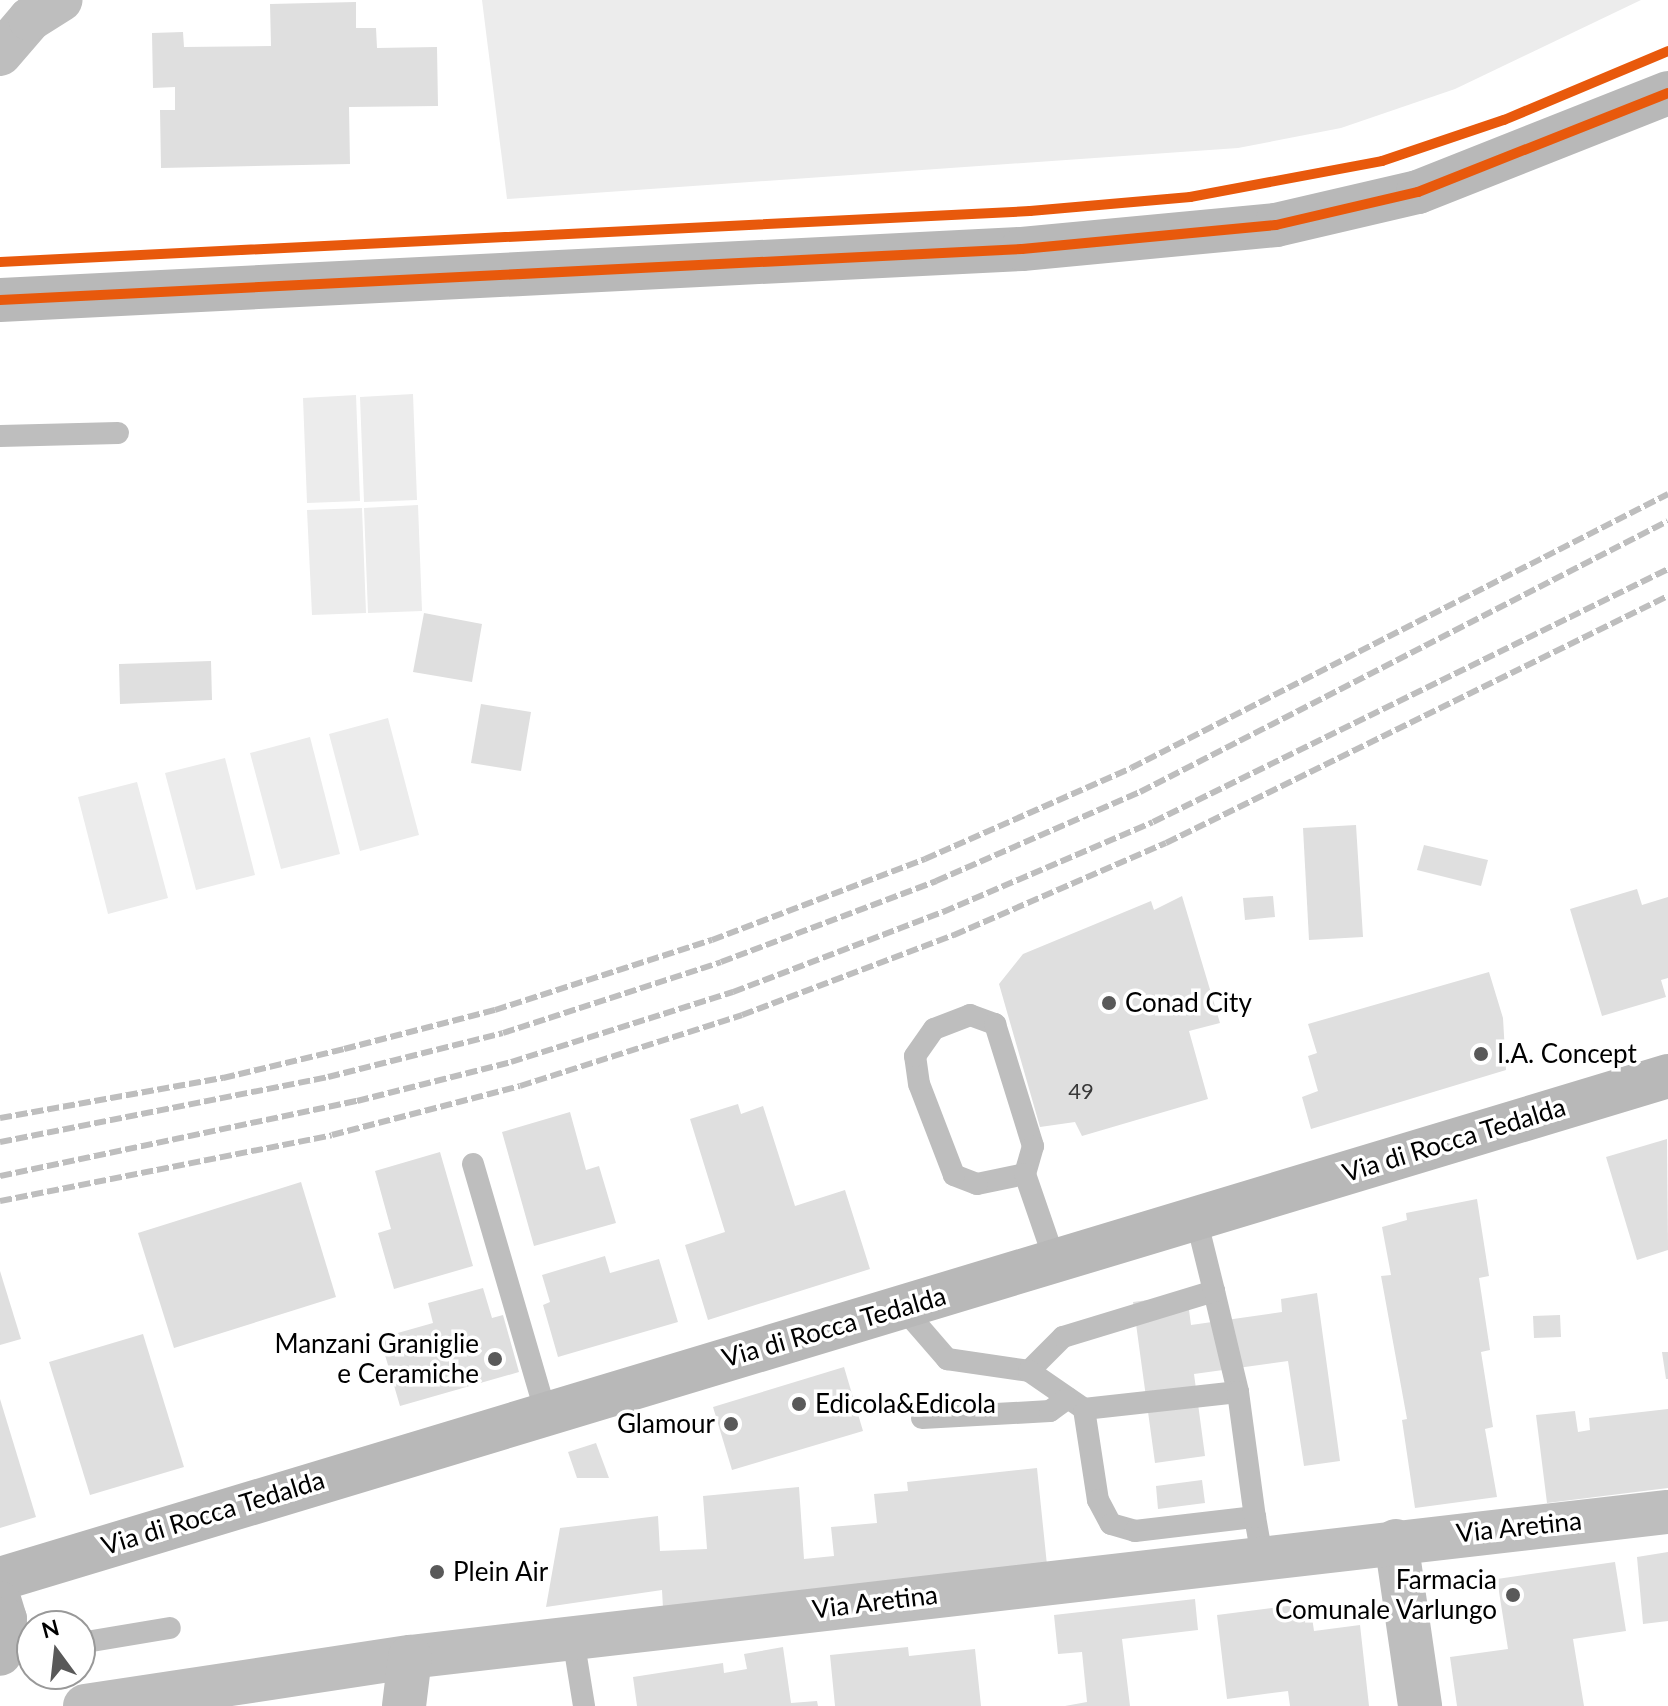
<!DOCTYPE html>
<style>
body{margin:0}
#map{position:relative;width:1668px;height:1706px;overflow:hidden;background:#fff;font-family:Lato,sans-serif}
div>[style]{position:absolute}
.green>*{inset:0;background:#ececec}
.building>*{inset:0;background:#dfdfdf}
.lane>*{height:22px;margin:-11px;padding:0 11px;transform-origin:11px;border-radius:11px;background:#bebebe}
.street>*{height:44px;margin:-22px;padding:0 22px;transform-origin:22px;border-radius:22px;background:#bebebe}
.secondary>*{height:44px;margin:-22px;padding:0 22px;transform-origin:22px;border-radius:22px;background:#b8b8b8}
.rail>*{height:6px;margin-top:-3px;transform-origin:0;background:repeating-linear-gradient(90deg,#bebebe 0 12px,transparent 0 16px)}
.cycleway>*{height:10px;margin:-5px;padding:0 5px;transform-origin:5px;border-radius:5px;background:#e8590c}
.dots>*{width:22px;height:22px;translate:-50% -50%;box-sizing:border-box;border:4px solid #fff;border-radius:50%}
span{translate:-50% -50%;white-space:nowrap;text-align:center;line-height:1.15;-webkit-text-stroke:7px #fff;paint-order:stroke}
.number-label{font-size:22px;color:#383838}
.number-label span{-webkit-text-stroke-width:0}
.poi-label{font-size:26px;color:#000}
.left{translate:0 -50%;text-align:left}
.right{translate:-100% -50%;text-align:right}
.street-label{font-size:26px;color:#000}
.north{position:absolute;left:16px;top:1610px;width:80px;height:80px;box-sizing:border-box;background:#fff;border:2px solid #999;border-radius:50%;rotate:345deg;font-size:22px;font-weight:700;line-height:32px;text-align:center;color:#000}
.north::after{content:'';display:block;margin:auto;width:28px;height:36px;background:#595959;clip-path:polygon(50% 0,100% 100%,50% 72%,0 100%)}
</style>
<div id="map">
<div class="green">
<i style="clip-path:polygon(482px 0,1641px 0,1455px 89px,1341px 128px,1238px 148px,507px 199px)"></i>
<i style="clip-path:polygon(413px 394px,417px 500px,364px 502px,360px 397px)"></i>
<i style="clip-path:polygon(356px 395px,360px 501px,307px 503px,303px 398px)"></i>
<i style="clip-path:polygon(418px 505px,422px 611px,368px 613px,364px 508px)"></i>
<i style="clip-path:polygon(362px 508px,366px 613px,312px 615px,307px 510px)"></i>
<i style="clip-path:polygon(388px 718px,419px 835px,360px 851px,329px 734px)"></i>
<i style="clip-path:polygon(310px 737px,340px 854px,281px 869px,250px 753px)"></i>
<i style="clip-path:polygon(225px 758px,255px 875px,196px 890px,165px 773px)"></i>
<i style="clip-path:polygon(137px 782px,168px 898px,108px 914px,78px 797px)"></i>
</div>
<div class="building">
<i style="clip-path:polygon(356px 2px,356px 28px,376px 28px,377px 48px,437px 47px,438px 106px,349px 107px,350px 164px,161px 168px,160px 110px,175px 110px,175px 87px,153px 88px,152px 33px,183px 32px,184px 47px,271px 46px,270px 4px)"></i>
<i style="clip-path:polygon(424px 613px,482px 624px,472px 682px,413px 672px)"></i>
<i style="clip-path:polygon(211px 661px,212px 700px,120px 704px,119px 664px)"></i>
<i style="clip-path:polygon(481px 704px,531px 712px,521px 771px,471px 763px)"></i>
<i style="clip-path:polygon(1356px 825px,1363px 937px,1309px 940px,1303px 828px)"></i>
<i style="clip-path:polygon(1424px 845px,1488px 860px,1481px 886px,1417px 870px)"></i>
<i style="clip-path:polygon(1637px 889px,1642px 905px,1668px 897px,1668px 978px,1661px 980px,1666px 997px,1602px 1016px,1570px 909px)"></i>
<i style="clip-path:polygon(1182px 896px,1220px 1023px,1189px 1031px,1208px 1099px,1082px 1136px,1075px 1122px,1040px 1127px,999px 984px,1023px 954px,1151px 901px,1154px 910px)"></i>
<i style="clip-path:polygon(1273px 896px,1275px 917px,1245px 920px,1243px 898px)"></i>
<i style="clip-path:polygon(1489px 972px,1503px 1018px,1506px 1070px,1311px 1129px,1302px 1097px,1318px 1091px,1308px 1056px,1317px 1053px,1308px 1024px)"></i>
<i style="clip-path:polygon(738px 1104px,741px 1114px,763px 1106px,795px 1206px,845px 1190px,870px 1269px,708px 1320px,685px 1245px,725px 1232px,690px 1119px)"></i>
<i style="clip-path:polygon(570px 1112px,586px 1170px,599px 1166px,616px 1223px,534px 1246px,502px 1132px)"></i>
<i style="clip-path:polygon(1667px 1139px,1668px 1250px,1637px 1260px,1606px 1157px)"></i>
<i style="clip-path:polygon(440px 1152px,473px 1266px,394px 1289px,378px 1233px,391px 1229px,375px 1171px)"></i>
<i style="clip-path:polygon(301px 1182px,336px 1297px,174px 1348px,138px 1233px)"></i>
<i style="clip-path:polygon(1477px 1199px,1489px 1276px,1479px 1278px,1490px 1350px,1481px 1352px,1493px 1427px,1485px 1429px,1497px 1497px,1415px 1508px,1402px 1420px,1407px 1419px,1381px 1276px,1391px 1275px,1382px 1227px,1407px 1220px,1406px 1213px)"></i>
<i style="clip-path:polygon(605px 1256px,610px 1273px,659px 1259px,678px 1322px,558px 1357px,543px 1305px,550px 1302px,542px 1275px)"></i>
<i style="clip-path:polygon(0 1271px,21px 1339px,0 1345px)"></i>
<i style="clip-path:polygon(483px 1288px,492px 1318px,503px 1315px,519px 1372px,400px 1406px,380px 1338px,433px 1323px,428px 1303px)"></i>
<i style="clip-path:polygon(1317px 1293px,1340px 1461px,1304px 1466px,1288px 1361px,1194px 1374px,1205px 1456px,1155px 1463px,1133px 1302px,1187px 1295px,1191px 1325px,1282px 1312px,1281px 1299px)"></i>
<i style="clip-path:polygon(1560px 1315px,1561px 1337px,1534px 1338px,1533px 1316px)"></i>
<i style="clip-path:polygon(143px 1334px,184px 1467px,90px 1495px,49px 1362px)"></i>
<i style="clip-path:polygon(1662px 1352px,1668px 1352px,1668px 1379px,1666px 1379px)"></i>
<i style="clip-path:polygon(844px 1367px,863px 1431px,732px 1470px,713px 1407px)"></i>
<i style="clip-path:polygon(0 1399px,36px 1517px,0 1528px)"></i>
<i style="clip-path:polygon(1668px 1409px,1668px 1488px,1547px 1503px,1536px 1415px,1575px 1411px,1578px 1432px,1590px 1430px,1589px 1418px)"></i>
<i style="clip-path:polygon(596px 1443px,609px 1478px,577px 1478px,568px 1452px)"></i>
<i style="clip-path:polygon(1037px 1468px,1047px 1565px,663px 1608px,662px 1590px,546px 1607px,560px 1528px,658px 1516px,660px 1551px,707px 1549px,703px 1496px,799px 1487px,804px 1559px,834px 1556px,831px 1527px,877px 1523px,874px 1494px,908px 1491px,907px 1482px)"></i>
<i style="clip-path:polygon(1202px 1480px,1205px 1503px,1158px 1509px,1156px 1486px)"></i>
<i style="clip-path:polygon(1668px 1552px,1668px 1621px,1643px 1624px,1637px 1557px)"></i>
<i style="clip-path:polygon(1615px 1562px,1626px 1631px,1573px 1639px,1584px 1706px,1457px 1706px,1450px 1657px,1508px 1649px,1497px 1579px)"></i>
<i style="clip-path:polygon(1195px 1599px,1198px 1630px,1122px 1639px,1130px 1706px,1065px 1706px,1087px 1702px,1082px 1652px,1058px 1654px,1054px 1615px)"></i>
<i style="clip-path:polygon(1310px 1603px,1314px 1631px,1360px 1625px,1369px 1706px,1290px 1706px,1288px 1691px,1227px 1699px,1217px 1615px)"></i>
<i style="clip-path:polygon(783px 1647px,791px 1703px,817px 1701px,818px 1706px,637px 1706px,633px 1677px,723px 1663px,724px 1673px,747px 1669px,744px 1654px)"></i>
<i style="clip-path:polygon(908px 1647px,909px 1656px,975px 1649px,981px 1706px,835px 1706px,830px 1655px)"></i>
</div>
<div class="lane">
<i style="left:0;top:436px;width:118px;rotate:-1.5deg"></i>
<i style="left:473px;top:1164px;width:257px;rotate:73.7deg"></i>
<i style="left:1025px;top:1174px;width:49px;rotate:168.2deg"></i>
<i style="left:977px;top:1184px;width:25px;rotate:-159deg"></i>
<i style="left:954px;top:1175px;width:97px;rotate:-111deg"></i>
<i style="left:919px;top:1084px;width:28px;rotate:-98deg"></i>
<i style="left:915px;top:1056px;width:33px;rotate:-55deg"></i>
<i style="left:934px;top:1029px;width:39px;rotate:-21deg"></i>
<i style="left:970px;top:1015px;width:27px;rotate:20deg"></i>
<i style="left:995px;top:1024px;width:128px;rotate:72.7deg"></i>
<i style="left:1033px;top:1146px;width:29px;rotate:106deg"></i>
<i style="left:1025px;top:1174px;width:92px;rotate:71deg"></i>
<i style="left:1214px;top:1291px;width:104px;rotate:76.6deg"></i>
<i style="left:902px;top:1307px;width:69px;rotate:49.1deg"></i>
<i style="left:947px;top:1359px;width:83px;rotate:8.3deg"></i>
<i style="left:1029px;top:1371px;width:48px;rotate:-45deg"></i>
<i style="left:1063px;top:1337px;width:158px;rotate:-16.9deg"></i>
<i style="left:1214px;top:1291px;width:75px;rotate:-103.9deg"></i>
<i style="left:1029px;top:1371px;width:67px;rotate:34.6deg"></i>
<i style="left:1084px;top:1409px;width:92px;rotate:81.3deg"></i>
<i style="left:1098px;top:1500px;width:27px;rotate:62deg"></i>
<i style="left:1111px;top:1524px;width:25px;rotate:16deg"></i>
<i style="left:1135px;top:1531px;width:121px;rotate:-6.7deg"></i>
<i style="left:1255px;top:1517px;width:40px;rotate:80deg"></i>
<i style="left:1084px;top:1409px;width:155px;rotate:-6.3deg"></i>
<i style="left:1238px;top:1392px;width:126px;rotate:82.3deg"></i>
<i style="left:922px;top:1418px;width:128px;rotate:-3.1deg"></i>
<i style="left:1050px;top:1411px;width:22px;rotate:-36deg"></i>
<i style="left:573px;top:1638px;width:69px;rotate:80.8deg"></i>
<i style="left:80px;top:1643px;width:91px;rotate:-9.5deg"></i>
<i style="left:0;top:1657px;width:33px;rotate:-11deg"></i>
</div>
<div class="street">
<i style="left:0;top:54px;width:46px;rotate:-49.4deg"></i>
<i style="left:30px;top:19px;width:36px;rotate:-32deg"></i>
<i style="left:1396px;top:1541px;width:167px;rotate:81.7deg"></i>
<i style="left:85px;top:1706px;width:329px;rotate:-8.6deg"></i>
<i style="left:410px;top:1657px;width:1266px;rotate:-6.58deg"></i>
<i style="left:404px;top:1706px;width:49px;rotate:-83deg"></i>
</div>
<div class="secondary">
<i style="left:0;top:300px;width:1023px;rotate:-2.86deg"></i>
<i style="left:1022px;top:249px;width:255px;rotate:-5.4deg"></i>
<i style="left:1276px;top:225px;width:146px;rotate:-13.1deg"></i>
<i style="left:1418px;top:192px;width:269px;rotate:-21.6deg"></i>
<i style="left:0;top:1579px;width:1742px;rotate:-16.78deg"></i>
<i style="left:0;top:1603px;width:17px;rotate:73deg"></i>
<i style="left:5px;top:1619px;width:35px;rotate:98deg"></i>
</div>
<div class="rail">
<i style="left:0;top:1118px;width:227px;rotate:-10.2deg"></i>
<i style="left:223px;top:1078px;width:124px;rotate:-13.5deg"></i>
<i style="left:344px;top:1049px;width:156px;rotate:-14.5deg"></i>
<i style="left:495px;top:1010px;width:228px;rotate:-17.9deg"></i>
<i style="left:712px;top:940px;width:228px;rotate:-20.8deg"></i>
<i style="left:925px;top:859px;width:225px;rotate:-23.8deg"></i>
<i style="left:1131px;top:768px;width:603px;rotate:-27.03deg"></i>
<i style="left:0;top:1142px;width:334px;rotate:-11.2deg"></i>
<i style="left:328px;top:1077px;width:180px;rotate:-14.1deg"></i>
<i style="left:503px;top:1033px;width:229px;rotate:-18deg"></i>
<i style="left:721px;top:962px;width:230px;rotate:-20.6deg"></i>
<i style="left:936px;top:881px;width:223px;rotate:-23.6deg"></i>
<i style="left:1140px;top:792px;width:593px;rotate:-27.17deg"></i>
<i style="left:0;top:1176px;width:365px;rotate:-11.9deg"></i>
<i style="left:357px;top:1101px;width:159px;rotate:-14.2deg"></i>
<i style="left:511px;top:1062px;width:233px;rotate:-17.5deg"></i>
<i style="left:733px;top:992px;width:225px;rotate:-20.9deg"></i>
<i style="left:943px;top:912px;width:228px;rotate:-23.2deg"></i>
<i style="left:1153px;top:822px;width:574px;rotate:-26.16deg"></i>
<i style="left:0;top:1201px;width:338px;rotate:-11.2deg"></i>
<i style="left:332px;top:1135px;width:194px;rotate:-14.6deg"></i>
<i style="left:520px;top:1086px;width:233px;rotate:-17.7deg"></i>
<i style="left:742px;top:1015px;width:227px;rotate:-20.7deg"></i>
<i style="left:954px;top:935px;width:231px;rotate:-23.5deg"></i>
<i style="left:1166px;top:843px;width:559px;rotate:-26.2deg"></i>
</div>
<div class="cycleway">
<i style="left:0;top:262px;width:1031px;rotate:-2.83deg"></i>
<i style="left:1030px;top:211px;width:161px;rotate:-5deg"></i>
<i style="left:1190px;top:197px;width:195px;rotate:-10.6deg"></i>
<i style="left:1382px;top:161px;width:129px;rotate:-18.6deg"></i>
<i style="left:1504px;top:120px;width:178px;rotate:-22.8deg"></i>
<i style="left:0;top:300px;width:1023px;rotate:-2.86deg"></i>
<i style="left:1022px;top:249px;width:255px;rotate:-5.4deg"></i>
<i style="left:1276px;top:225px;width:146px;rotate:-13.1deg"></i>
<i style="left:1418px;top:192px;width:269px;rotate:-21.6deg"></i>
</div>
<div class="dots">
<i style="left:1109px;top:1003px;background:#595959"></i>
<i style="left:1481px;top:1054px;background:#595959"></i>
<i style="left:495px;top:1359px;background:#595959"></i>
<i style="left:799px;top:1404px;background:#595959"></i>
<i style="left:731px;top:1424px;background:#595959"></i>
<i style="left:437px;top:1572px;background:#595959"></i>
<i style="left:1513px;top:1595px;background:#595959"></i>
</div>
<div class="number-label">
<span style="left:1081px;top:1091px">49</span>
</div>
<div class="poi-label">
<span class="left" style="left:1125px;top:1003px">Conad City</span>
<span class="left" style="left:1497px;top:1054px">I.A. Concept</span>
<span class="right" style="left:479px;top:1359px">Manzani Graniglie<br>e Ceramiche</span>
<span class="left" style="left:815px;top:1404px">Edicola&amp;Edicola</span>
<span class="right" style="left:715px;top:1424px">Glamour</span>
<span class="left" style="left:453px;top:1572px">Plein Air</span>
<span class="right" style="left:1497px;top:1595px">Farmacia<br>Comunale Varlungo</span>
</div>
<div class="street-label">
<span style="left:1454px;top:1140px;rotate:-17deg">Via di Rocca Tedalda</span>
<span style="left:834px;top:1327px;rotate:-16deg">Via di Rocca Tedalda</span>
<span style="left:213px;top:1513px;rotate:-17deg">Via di Rocca Tedalda</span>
<span style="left:1519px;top:1527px;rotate:-6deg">Via Aretina</span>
<span style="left:875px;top:1602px;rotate:-7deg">Via Aretina</span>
</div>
<div class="north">N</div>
</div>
